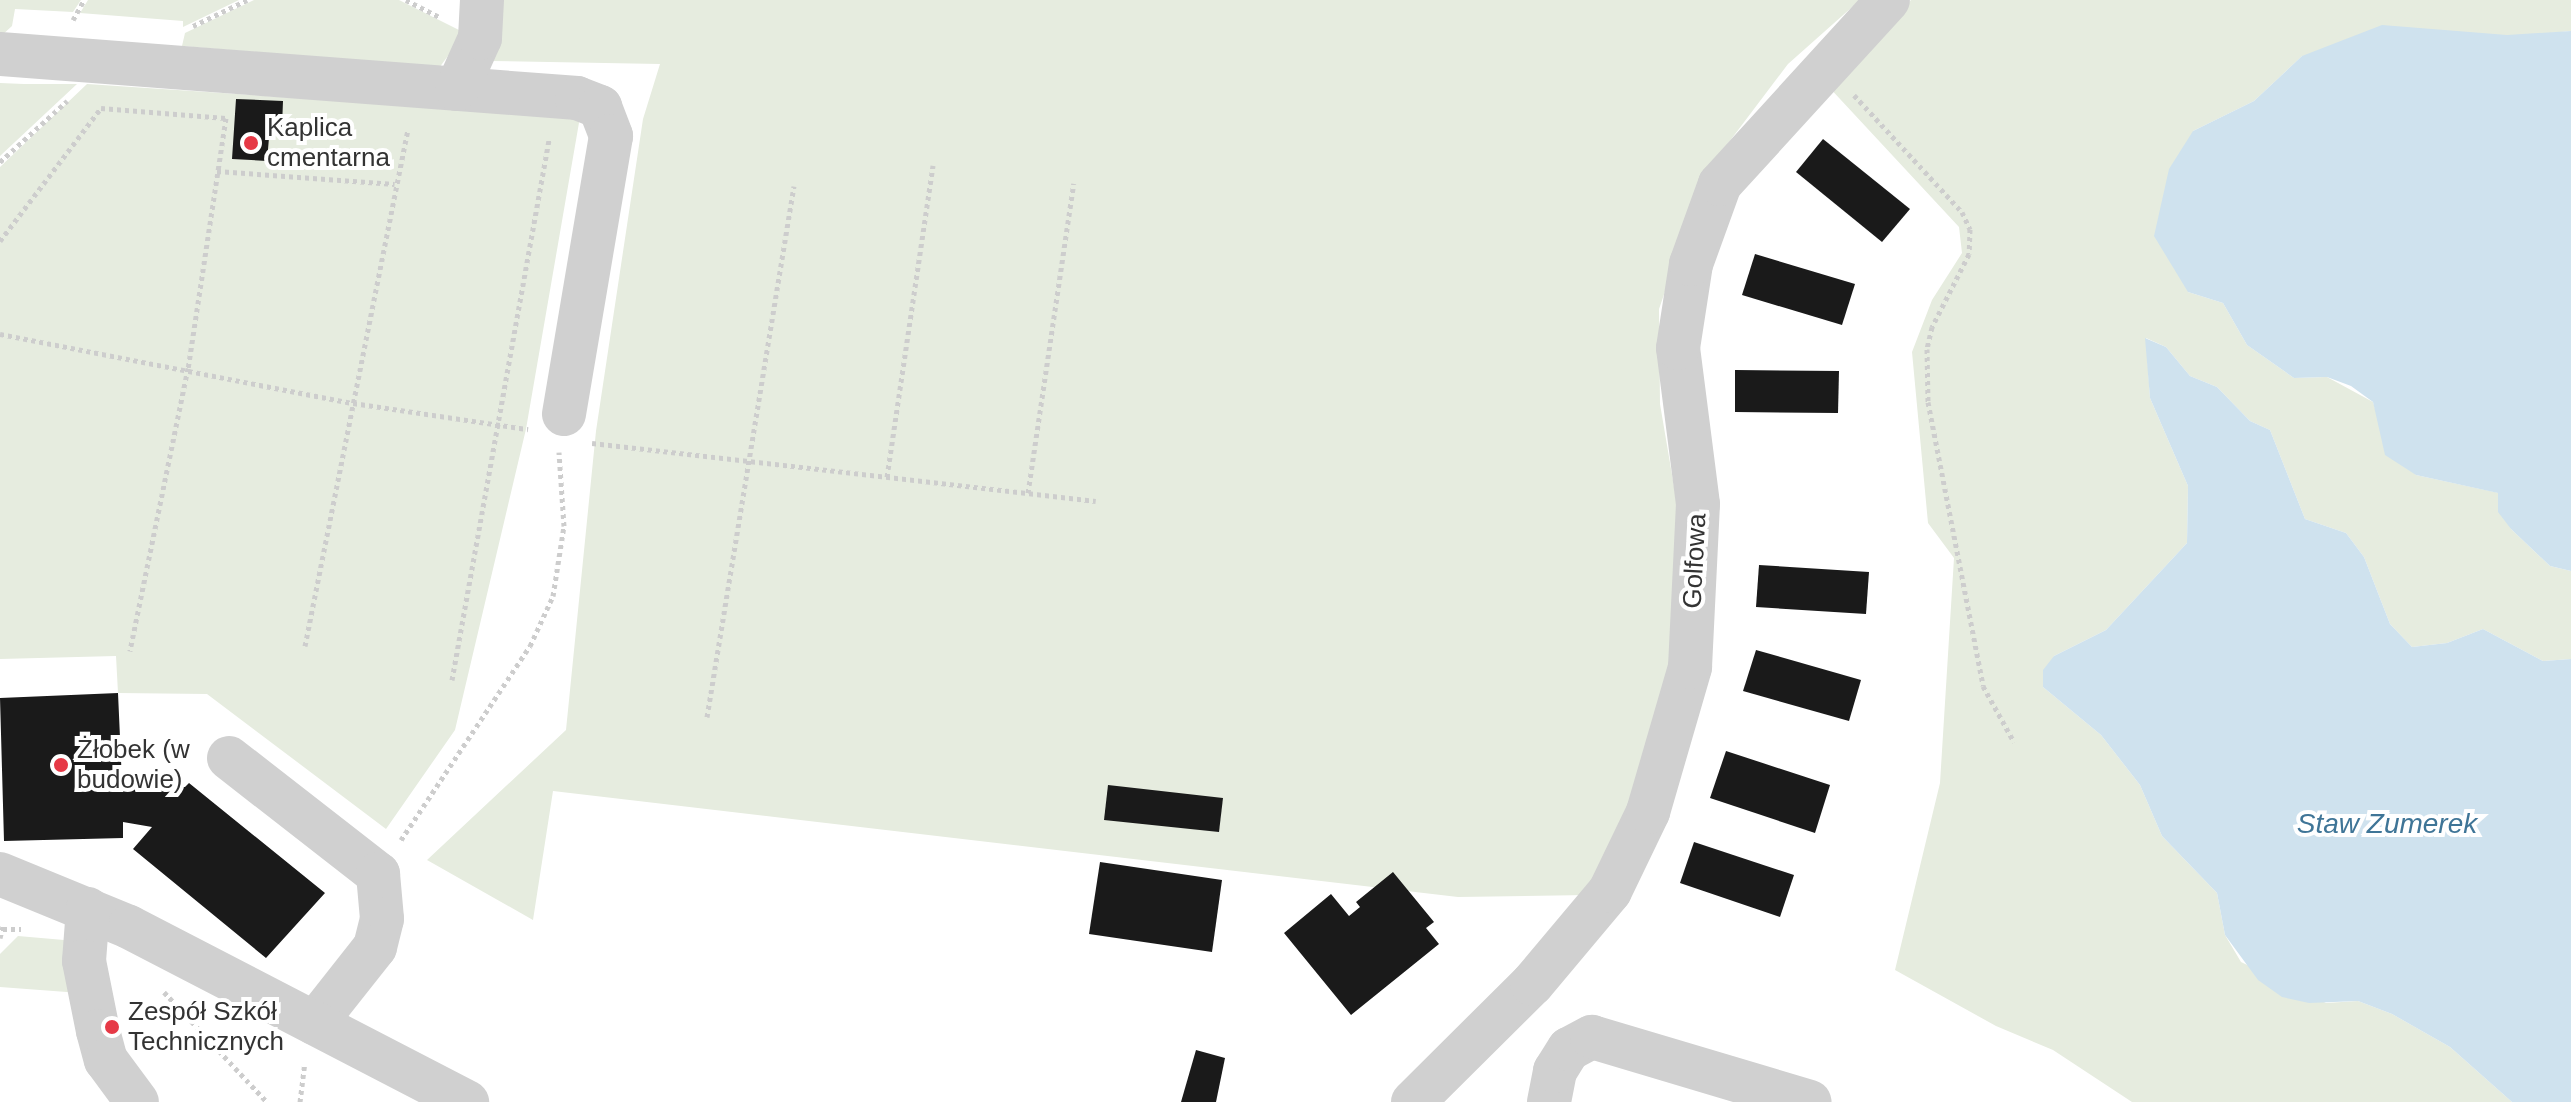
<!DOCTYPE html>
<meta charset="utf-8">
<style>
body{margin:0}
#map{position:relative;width:2571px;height:1102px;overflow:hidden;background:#fff;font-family:Arial,sans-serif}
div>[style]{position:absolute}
.green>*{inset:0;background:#e6ecdf}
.water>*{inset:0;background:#cfe2ee}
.building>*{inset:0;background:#1a1a1a}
.path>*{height:5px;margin-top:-2.5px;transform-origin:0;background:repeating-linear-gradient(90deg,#cdcdcd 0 4px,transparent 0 8px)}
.minor>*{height:44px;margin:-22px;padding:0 22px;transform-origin:22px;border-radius:22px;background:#d0d0d0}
.dots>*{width:22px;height:22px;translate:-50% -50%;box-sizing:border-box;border:4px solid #fff;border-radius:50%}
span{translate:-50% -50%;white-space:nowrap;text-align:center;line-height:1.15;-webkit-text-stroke:8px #fff;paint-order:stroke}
.poi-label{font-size:26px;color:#333}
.left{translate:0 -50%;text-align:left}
.street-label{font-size:26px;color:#333}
.water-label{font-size:28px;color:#3f7597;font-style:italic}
</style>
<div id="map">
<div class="green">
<i style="clip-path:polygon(0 0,81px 0,73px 12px,15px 9px,12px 26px,0 37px)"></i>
<i style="clip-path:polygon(88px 0,239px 0,183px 27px,183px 21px,80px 13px)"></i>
<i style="clip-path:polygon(254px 0,399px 0,465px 33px,439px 68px,182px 46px,185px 33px)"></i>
<i style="clip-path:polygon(493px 0,1860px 0,1788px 64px,1723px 150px,1691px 216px,1659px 309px,1660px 404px,1678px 510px,1682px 634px,1651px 762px,1588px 895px,1458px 897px,553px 791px,533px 920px,427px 860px,566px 730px,596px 431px,643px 119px,660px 64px,492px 61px)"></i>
<i style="clip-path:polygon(1911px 0,2571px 0,2571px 31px,2302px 56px,2254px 101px,2193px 131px,2188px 292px,2223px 303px,2247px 345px,2294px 378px,2327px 377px,2373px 402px,2380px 424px,2416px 475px,2499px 493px,2511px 529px,2550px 566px,2571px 571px,2571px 659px,2543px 661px,2483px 629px,2447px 643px,2412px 647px,2390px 624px,2364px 557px,2346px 533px,2305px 519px,2270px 430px,2250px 421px,2217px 387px,2190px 376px,2166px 347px,2146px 338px,2150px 398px,2188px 486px,2187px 543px,2106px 630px,2054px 656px,2043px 687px,2101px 735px,2140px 785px,2162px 836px,2217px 893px,2225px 935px,2241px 962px,2326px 1003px,2358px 1001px,2392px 1014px,2450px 1047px,2512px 1102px,2132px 1102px,2053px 1050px,1996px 1026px,1895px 970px,1940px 783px,1954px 558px,1928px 523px,1912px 352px,1932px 300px,1962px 253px,1959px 227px,1827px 85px)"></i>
<i style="clip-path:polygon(0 83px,24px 84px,77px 84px,0 156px)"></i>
<i style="clip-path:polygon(87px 84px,580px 117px,526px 429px,455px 730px,386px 829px,207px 694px,118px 693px,116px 656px,0 659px,0 167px)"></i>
<i style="clip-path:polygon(18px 936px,64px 940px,80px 993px,0 987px,0 954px)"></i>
</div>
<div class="water">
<i style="clip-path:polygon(2382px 25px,2507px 35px,2571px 31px,2571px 571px,2550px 566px,2511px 529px,2498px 512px,2498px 493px,2416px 475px,2385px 455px,2373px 402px,2351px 386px,2327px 377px,2294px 378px,2247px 345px,2223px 303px,2188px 292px,2154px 236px,2169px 169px,2193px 131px,2254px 101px,2302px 56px)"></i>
<i style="clip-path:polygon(2145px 338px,2166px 347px,2190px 376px,2217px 387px,2250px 421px,2270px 430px,2305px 519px,2346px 533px,2364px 557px,2390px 624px,2412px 647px,2447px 643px,2483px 629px,2543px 661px,2571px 659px,2571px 1102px,2512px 1102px,2450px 1047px,2392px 1014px,2358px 1001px,2309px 1003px,2282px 997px,2258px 980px,2225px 935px,2217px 893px,2162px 836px,2140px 785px,2101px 735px,2043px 687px,2043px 670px,2054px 656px,2106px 630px,2187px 543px,2188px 486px,2150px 398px)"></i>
</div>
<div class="building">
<i style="clip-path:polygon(236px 99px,283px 101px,282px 127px,270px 126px,267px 161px,232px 159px)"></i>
<i style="clip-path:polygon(1823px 139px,1910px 209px,1882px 242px,1796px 172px)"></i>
<i style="clip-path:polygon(1755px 254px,1855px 284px,1842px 325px,1742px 295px)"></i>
<i style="clip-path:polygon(1735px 370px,1839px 371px,1838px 413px,1735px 412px)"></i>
<i style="clip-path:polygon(1759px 565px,1869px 572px,1866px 614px,1756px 607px)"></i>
<i style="clip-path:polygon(1756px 650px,1861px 680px,1849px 721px,1743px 691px)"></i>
<i style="clip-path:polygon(118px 693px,122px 782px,185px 787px,189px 783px,325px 893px,266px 958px,133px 849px,152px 827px,123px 822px,123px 838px,4px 841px,0 698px)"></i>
<i style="clip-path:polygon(1726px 751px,1830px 785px,1815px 833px,1710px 798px)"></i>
<i style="clip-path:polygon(1108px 785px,1223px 798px,1219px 832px,1104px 820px)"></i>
<i style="clip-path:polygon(1694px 842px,1794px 875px,1780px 917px,1680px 883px)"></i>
<i style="clip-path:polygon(1100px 862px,1222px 880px,1212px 952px,1089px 934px)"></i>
<i style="clip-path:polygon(1393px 872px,1434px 922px,1426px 928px,1439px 944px,1351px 1015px,1284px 933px,1331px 894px,1349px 916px,1360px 907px,1356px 902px)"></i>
<i style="clip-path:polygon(1196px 1050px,1225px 1058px,1216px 1102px,1181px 1102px)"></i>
</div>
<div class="path">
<i style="left:406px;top:0;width:38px;rotate:27deg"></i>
<i style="left:73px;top:20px;width:23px;rotate:-61deg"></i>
<i style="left:193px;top:26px;width:60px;rotate:-25.7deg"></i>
<i style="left:1854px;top:95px;width:159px;rotate:47.3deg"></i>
<i style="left:1962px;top:212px;width:19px;rotate:65deg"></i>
<i style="left:1970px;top:229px;width:25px;rotate:92deg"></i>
<i style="left:1969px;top:254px;width:82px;rotate:116.9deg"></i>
<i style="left:1932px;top:327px;width:23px;rotate:103deg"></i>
<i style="left:1927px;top:349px;width:53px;rotate:88.9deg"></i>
<i style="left:1928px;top:402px;width:289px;rotate:79deg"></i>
<i style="left:1983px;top:686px;width:64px;rotate:61deg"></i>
<i style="left:0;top:162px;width:91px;rotate:-42.3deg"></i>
<i style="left:217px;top:171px;width:178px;rotate:4.2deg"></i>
<i style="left:0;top:241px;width:167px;rotate:-52.8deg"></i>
<i style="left:101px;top:108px;width:125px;rotate:4.6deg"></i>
<i style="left:226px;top:118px;width:253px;rotate:98.6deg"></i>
<i style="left:188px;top:368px;width:289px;rotate:101.6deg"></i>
<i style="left:0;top:334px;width:360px;rotate:11.1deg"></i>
<i style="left:353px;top:403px;width:177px;rotate:8.5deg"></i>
<i style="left:592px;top:443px;width:507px;rotate:6.56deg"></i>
<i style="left:887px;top:477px;width:315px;rotate:-81.6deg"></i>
<i style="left:1028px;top:493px;width:313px;rotate:-81.6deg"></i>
<i style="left:305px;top:646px;width:527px;rotate:-78.73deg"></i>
<i style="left:452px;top:680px;width:549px;rotate:-79.82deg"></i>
<i style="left:707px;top:717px;width:538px;rotate:-80.7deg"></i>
<i style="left:401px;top:840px;width:233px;rotate:-56.4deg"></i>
<i style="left:530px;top:646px;width:55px;rotate:-65.3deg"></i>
<i style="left:553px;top:596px;width:71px;rotate:-81.1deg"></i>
<i style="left:564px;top:526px;width:74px;rotate:-93.9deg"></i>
<i style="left:3px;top:929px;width:18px"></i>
<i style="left:0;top:938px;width:12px;rotate:-76deg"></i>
<i style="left:164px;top:992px;width:151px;rotate:46.9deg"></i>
<i style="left:300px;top:1102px;width:39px;rotate:-83deg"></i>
</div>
<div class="minor">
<i style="left:0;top:54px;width:579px;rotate:4.36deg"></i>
<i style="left:577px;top:98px;width:25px;rotate:21deg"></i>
<i style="left:600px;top:107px;width:31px;rotate:69deg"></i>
<i style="left:611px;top:136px;width:282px;rotate:99.6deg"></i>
<i style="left:457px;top:89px;width:56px;rotate:-65.7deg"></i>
<i style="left:480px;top:38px;width:38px;rotate:-87deg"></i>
<i style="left:229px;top:758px;width:189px;rotate:37.9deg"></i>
<i style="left:378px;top:874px;width:45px;rotate:84.9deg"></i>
<i style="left:382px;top:919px;width:29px;rotate:104deg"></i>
<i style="left:375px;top:947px;width:97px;rotate:128.3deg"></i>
<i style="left:0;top:874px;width:139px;rotate:22.3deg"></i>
<i style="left:129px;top:927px;width:381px;rotate:27.4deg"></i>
<i style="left:88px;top:909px;width:52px;rotate:94.4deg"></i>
<i style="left:84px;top:961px;width:71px;rotate:78.7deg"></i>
<i style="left:98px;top:1031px;width:30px;rotate:75deg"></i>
<i style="left:106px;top:1060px;width:52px;rotate:53.6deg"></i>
<i style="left:1413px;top:1102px;width:168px;rotate:-44.8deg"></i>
<i style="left:1532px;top:984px;width:121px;rotate:-50deg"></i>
<i style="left:1610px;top:891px;width:88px;rotate:-64.3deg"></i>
<i style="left:1648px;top:812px;width:151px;rotate:-73.8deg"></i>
<i style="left:1690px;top:667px;width:163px;rotate:-87.2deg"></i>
<i style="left:1698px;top:504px;width:157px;rotate:-97.3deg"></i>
<i style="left:1678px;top:348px;width:85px;rotate:-81.2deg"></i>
<i style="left:1691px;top:264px;width:85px;rotate:-70.1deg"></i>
<i style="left:1720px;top:184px;width:249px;rotate:-47.6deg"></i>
<i style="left:1549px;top:1102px;width:32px;rotate:-79deg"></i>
<i style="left:1555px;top:1071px;width:26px;rotate:-58deg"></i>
<i style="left:1569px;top:1049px;width:26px;rotate:-28deg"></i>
<i style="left:1592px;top:1037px;width:227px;rotate:16.6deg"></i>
</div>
<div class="dots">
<i style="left:251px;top:143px;background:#e63946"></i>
<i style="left:61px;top:765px;background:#e63946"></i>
<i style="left:112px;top:1027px;background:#e63946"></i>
</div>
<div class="poi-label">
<span class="left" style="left:267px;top:143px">Kaplica<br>cmentarna</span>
<span class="left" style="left:77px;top:765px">Żłobek (w<br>budowie)</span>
<span class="left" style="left:128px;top:1027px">Zespół Szkół<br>Technicznych</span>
</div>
<div class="street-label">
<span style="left:1695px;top:561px;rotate:-87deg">Golfowa</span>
</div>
<div class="water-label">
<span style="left:2387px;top:824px">Staw Zumerek</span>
</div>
</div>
